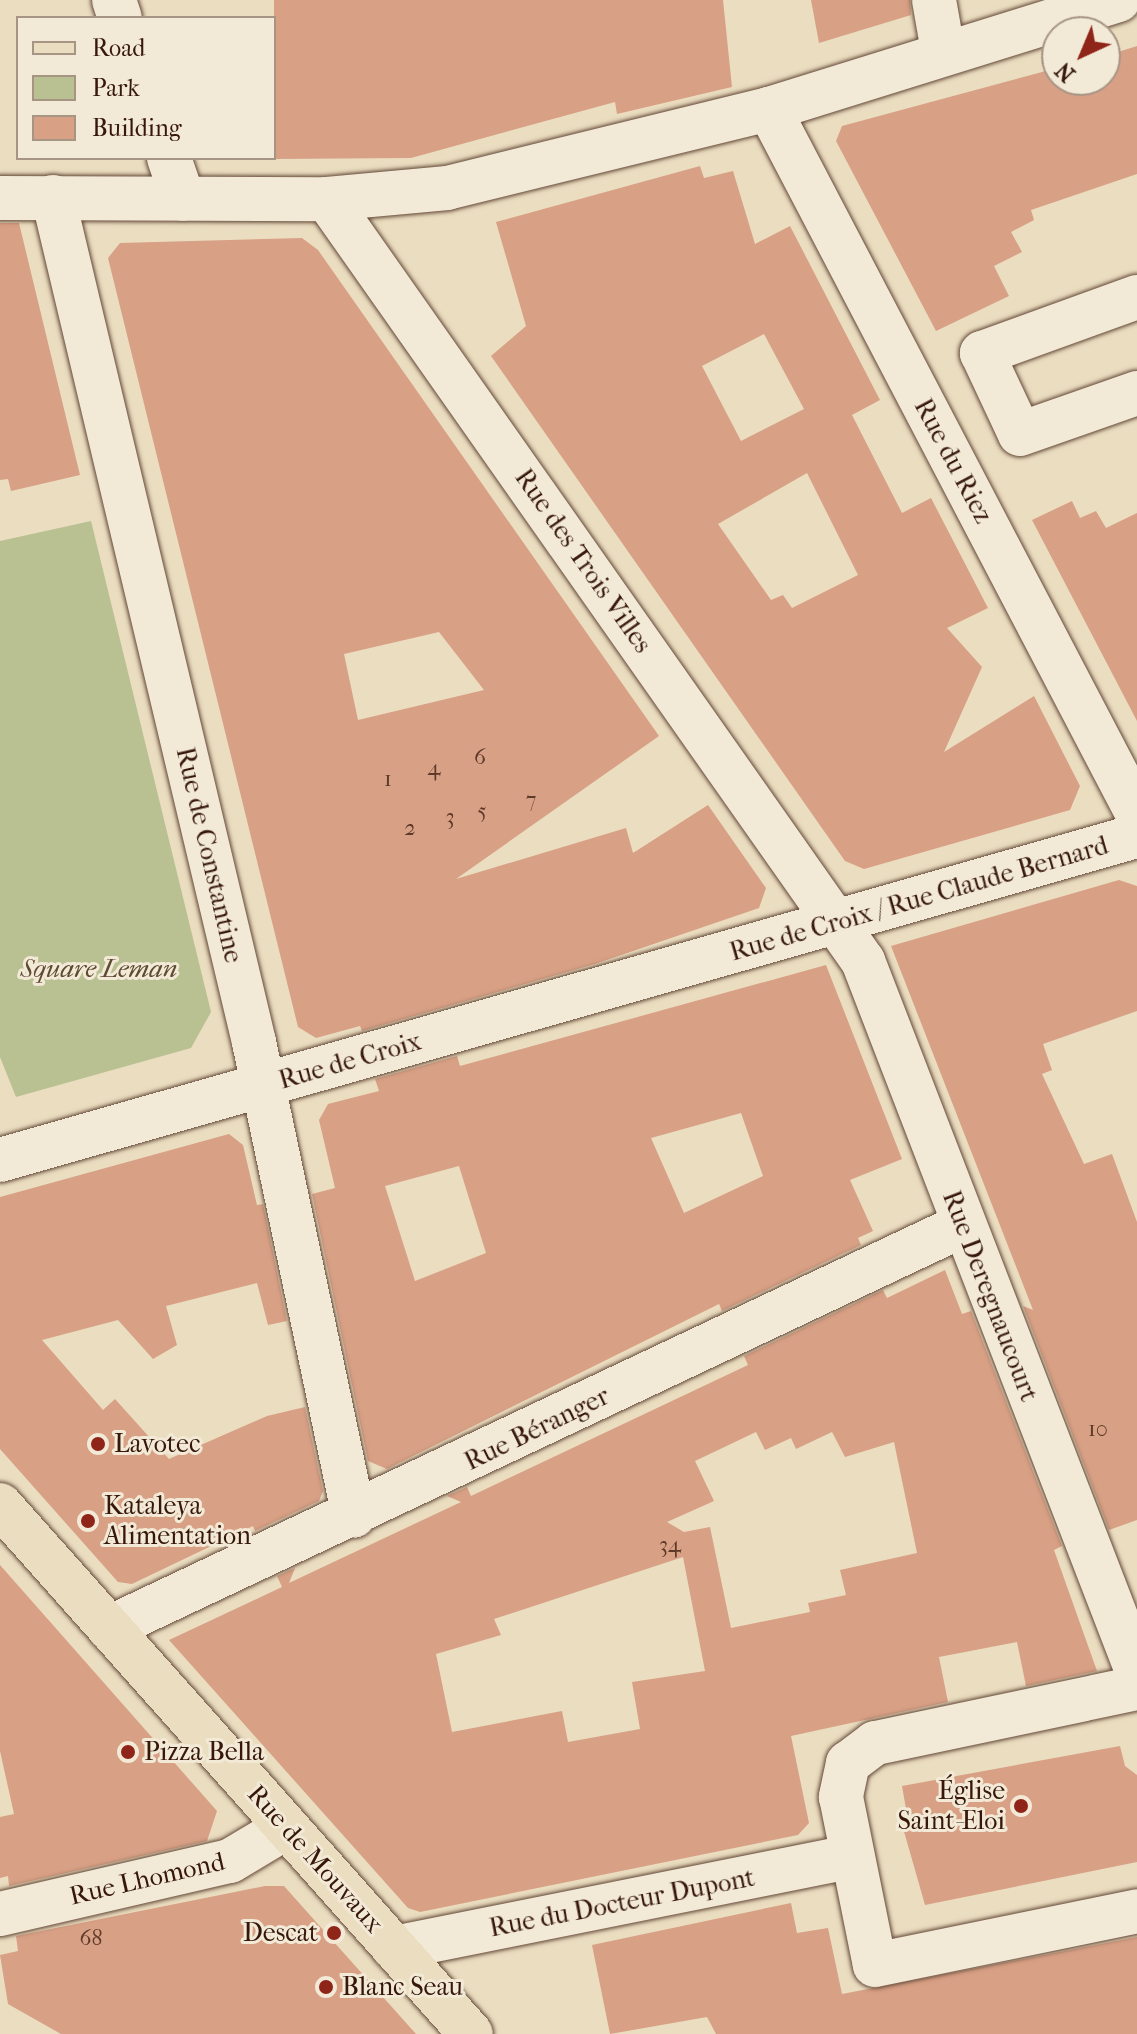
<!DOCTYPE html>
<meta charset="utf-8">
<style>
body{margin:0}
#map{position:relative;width:1137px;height:2034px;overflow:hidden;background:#ebddc0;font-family:"IM FELL French Canon",serif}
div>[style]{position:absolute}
.green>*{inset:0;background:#b9c091}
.building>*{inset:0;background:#d8a085}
.roads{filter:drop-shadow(0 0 2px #634837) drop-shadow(0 0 2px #634837)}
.minor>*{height:44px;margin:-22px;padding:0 22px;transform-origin:22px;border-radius:22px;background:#f2e9d6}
.major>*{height:44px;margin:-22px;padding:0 22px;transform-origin:22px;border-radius:22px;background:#ebddc0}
.dots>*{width:22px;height:22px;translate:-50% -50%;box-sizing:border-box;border:4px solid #f2e9d6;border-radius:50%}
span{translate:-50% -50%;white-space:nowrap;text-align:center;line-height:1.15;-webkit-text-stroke:6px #f2e9d6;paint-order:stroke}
.number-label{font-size:22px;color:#5e3928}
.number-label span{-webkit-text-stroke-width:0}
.street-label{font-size:26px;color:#361709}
.park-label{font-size:26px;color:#5d4a32;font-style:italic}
.poi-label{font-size:26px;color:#361709}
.left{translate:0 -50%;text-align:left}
.right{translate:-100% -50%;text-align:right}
.legend{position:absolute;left:16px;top:16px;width:260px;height:144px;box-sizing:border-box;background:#f2e9d6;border:2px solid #a79584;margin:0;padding:10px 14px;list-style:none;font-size:24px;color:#361709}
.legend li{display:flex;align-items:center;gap:16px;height:40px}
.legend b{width:40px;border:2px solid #a79584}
.north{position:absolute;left:1041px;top:16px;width:80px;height:80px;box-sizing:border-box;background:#f2e9d6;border:2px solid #a79584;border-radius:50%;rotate:224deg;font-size:22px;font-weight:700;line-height:32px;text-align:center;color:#361709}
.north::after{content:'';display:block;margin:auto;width:28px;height:36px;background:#8f2418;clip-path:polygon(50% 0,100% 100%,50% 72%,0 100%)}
</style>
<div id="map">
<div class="green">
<i style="clip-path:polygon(91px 521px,211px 1012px,191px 1048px,16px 1097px,0 1057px,0 541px)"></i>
</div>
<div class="building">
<i style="clip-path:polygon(274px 0,723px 0,732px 87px,617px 114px,615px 102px,411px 158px,274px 159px)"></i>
<i style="clip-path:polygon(811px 0,910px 0,911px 15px,819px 43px)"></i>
<i style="clip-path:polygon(1137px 46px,1137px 174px,1031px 210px,1034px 220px,1011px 232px,1022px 252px,994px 266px,1009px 296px,936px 331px,836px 141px,842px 126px,1057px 68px,1057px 80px,1105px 80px,1105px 56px)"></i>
<i style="clip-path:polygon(evenodd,700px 166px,704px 178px,733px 171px,755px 244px,790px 226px,880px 400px,852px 415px,902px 513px,931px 498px,988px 608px,947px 628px,982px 667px,944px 752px,1034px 696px,1080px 786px,1070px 810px,864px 869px,845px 861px,491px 356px,526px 326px,496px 222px,700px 166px,764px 334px,804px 409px,741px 441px,702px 366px,764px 334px,700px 166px,807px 473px,858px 575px,792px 608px,783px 595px,771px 600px,718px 524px,807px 473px)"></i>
<i style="clip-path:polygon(0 223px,19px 223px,80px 475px,11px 491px,8px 479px,0 480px)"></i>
<i style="clip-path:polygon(evenodd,302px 238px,318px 250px,659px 736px,456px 879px,626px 828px,633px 853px,708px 805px,766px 888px,759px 908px,595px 964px,362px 1031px,360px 1026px,316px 1038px,298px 1027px,108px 258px,120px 243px,302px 238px,439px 632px,484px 690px,358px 720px,344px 654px,439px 632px)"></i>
<i style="clip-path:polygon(1072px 501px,1080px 518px,1096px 511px,1106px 528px,1137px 513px,1137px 721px,1032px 520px)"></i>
<i style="clip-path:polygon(1119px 880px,1137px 886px,1137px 1011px,1043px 1044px,1052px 1070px,1042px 1074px,1084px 1164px,1112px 1154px,1137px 1222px,1137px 1520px,1109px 1530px,1023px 1306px,1033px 1310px,891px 946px)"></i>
<i style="clip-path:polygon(evenodd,826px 965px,902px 1159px,850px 1180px,873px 1231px,858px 1238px,861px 1245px,722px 1311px,719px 1304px,387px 1469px,368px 1461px,312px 1194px,335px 1188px,319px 1120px,328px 1104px,379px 1091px,375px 1079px,457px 1056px,460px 1066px,826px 965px,741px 1113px,763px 1176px,684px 1213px,651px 1138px,741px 1113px,826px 965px,459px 1166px,486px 1253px,415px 1281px,385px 1186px,459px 1166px)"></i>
<i style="clip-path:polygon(229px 1134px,243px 1145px,257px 1205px,263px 1204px,287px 1321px,268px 1325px,257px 1283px,166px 1306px,177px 1345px,153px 1359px,118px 1320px,42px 1340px,103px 1410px,115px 1399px,169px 1459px,267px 1416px,305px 1407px,323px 1491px,319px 1501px,255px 1531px,253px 1526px,132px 1584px,118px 1582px,0 1449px,0 1197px)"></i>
<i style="clip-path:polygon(evenodd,945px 1270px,962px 1314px,971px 1311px,1062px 1546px,1054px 1550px,1097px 1671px,1026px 1686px,1017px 1642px,939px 1657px,948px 1702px,791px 1736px,809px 1823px,798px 1835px,420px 1912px,408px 1908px,169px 1640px,282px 1587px,277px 1576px,295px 1568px,289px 1583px,461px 1502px,447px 1496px,467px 1487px,471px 1496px,748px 1365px,744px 1356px,883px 1290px,887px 1298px,945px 1270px,756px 1432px,765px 1450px,791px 1438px,796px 1449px,832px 1432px,845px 1457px,894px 1442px,917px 1553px,840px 1570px,846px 1595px,808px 1603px,810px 1612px,731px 1628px,710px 1527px,684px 1532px,667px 1522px,714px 1501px,695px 1461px,756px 1432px,945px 1270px,683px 1557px,705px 1671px,632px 1682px,640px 1729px,568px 1742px,562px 1711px,452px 1732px,436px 1654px,501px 1635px,494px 1619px,683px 1557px)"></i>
<i style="clip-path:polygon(0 1565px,217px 1811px,207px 1841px,9px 1886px,8px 1876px,0 1878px,0 1817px,14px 1814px,0 1751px)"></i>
<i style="clip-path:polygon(1120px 1746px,1125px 1766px,1137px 1775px,1137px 1862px,925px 1905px,903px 1828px,909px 1826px,902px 1786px)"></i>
<i style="clip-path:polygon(265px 1886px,284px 1886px,416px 2034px,61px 2034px,8px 2004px,0 1955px,18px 1951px,16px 1936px)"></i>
<i style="clip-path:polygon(791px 1903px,797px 1933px,828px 1928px,842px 1994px,1137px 1937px,1137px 2034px,716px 2034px,707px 2017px,610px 2034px,592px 1945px)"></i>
</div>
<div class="roads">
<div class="minor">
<i style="left:114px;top:0;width:19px;rotate:72deg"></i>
<i style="left:934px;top:0;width:52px;rotate:80deg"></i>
<i style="left:769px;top:109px;width:794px;rotate:62.4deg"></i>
<i style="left:169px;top:158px;width:43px;rotate:71.1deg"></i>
<i style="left:53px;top:197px;width:869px;rotate:76.62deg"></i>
<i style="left:254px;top:1042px;width:484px;rotate:78.1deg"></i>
<i style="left:0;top:198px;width:327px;rotate:0.2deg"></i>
<i style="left:327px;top:199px;width:121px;rotate:-5.2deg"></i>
<i style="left:447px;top:188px;width:332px;rotate:-13.8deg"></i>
<i style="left:769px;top:109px;width:366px;rotate:-17.3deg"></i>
<i style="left:327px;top:199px;width:932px;rotate:54.88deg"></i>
<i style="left:863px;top:961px;width:761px;rotate:68.9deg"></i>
<i style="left:1137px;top:297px;width:165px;rotate:160.1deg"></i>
<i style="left:982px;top:353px;width:89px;rotate:64.9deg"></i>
<i style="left:1020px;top:434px;width:124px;rotate:-19.3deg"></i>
<i style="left:0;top:1160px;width:1182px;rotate:-15.91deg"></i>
<i style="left:109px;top:1628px;width:944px;rotate:-25.26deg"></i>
<i style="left:1137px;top:1688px;width:268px;rotate:168.1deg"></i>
<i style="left:875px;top:1743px;width:34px;rotate:143deg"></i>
<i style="left:848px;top:1763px;width:35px;rotate:102deg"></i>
<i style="left:841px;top:1797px;width:171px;rotate:78.6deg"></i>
<i style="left:875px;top:1965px;width:268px;rotate:-11.6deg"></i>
<i style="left:0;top:1914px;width:236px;rotate:-13deg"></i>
<i style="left:230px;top:1861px;width:66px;rotate:-30.8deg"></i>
<i style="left:394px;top:1948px;width:464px;rotate:-11.3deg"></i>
</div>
<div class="major">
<i style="left:0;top:1505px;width:708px;rotate:48.32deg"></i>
</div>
</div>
<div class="dots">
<i style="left:98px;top:1444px;background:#8f2418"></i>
<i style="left:88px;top:1521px;background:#8f2418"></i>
<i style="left:128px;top:1752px;background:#8f2418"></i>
<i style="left:1021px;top:1806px;background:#8f2418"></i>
<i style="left:334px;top:1933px;background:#8f2418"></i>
<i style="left:326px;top:1987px;background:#8f2418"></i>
</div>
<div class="number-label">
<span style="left:480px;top:758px">6</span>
<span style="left:434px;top:769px">4</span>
<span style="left:388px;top:780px">1</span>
<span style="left:531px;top:801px">7</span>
<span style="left:482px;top:812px">5</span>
<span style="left:450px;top:818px">3</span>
<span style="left:410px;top:829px">2</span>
<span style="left:1098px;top:1430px">10</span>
<span style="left:670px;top:1546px">34</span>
<span style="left:91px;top:1939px">68</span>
</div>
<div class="street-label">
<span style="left:953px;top:461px;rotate:62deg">Rue du Riez</span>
<span style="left:583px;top:561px;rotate:55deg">Rue des Trois Villes</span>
<span style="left:209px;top:855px;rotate:77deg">Rue de Constantine</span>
<span style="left:919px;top:899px;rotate:-16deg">Rue de Croix / Rue Claude Bernard</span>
<span style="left:350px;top:1061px;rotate:-16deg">Rue de Croix</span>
<span style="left:990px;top:1296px;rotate:69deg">Rue Deregnaucourt</span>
<span style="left:537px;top:1429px;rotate:-26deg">Rue Béranger</span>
<span style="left:315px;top:1859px;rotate:48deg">Rue de Mouvaux</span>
<span style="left:147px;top:1879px;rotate:-13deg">Rue Lhomond</span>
<span style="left:622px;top:1903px;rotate:-11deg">Rue du Docteur Dupont</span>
</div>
<div class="park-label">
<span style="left:99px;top:969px">Square Leman</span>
</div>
<div class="poi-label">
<span class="left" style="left:114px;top:1444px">Lavotec</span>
<span class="left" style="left:104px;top:1521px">Kataleya<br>Alimentation</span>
<span class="left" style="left:144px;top:1752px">Pizza Bella</span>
<span class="right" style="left:1005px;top:1806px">Église<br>Saint-Eloi</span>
<span class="right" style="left:318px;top:1933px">Descat</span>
<span class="left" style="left:342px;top:1987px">Blanc Seau</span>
</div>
<ul class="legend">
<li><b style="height:10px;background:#ebddc0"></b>Road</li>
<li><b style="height:22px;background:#b9c091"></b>Park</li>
<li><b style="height:22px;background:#d8a085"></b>Building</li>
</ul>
<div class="north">N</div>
</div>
